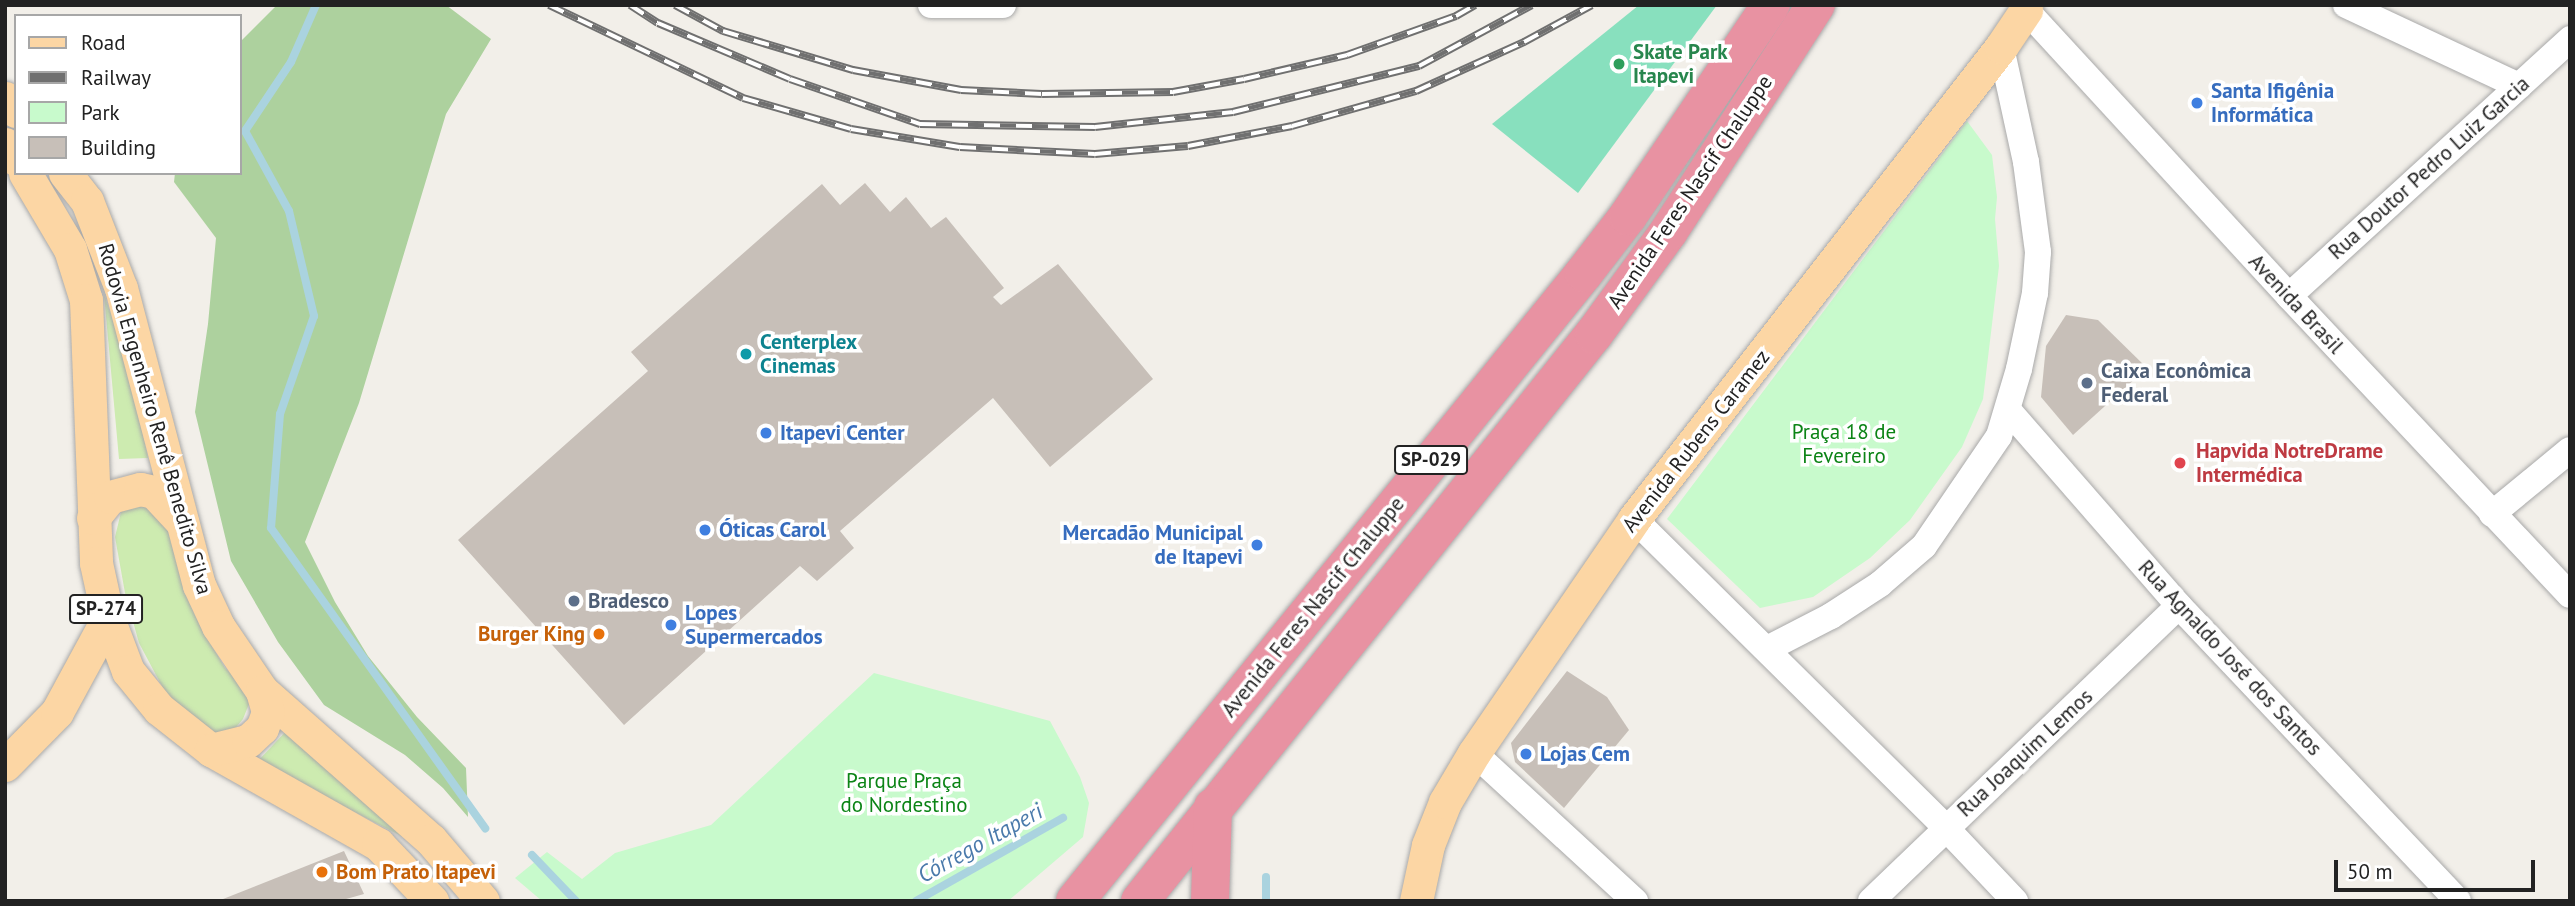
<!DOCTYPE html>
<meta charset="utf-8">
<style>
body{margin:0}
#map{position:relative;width:2575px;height:906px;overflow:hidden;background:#f2efe9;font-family:"PT Sans",sans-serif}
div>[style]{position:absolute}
.grass>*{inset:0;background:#cdebb0}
.forest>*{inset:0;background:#add19e}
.park>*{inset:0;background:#c8facc}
.pitch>*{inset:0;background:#88e0be}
.stream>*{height:8px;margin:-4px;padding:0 4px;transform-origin:4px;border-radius:4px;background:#aad3df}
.building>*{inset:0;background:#c7bfb8}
.roads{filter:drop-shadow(0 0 2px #a9a9a9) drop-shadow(0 0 2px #a9a9a9)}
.minor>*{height:26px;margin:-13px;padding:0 13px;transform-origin:13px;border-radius:13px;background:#fff}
.major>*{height:33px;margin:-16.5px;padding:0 16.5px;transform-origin:16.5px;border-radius:16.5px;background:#fcd6a4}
.highway>*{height:38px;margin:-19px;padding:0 19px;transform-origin:19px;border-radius:19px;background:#e892a2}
.rail>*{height:8px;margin-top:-4px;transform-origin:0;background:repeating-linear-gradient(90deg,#fff 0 16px,#707070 0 32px);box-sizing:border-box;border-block:2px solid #707070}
.dots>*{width:19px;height:19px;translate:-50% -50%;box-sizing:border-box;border:4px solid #fff;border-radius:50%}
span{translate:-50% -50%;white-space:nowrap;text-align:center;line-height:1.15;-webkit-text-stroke:7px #fff;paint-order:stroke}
.shield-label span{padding:2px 5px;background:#fff;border:2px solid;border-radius:5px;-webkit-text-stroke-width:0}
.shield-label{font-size:19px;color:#222;font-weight:700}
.leisure-label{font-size:21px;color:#27864d;font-weight:700}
.left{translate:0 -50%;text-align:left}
.shop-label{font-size:21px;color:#366cbe;font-weight:700}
.right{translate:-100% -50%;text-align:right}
.street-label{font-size:21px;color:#222}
.culture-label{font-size:21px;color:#0d838f;font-weight:700}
.service-label{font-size:21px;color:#4e5e75;font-weight:700}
.park-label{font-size:21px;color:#0c8416}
.health-label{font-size:21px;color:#be3a42;font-weight:700}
.food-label{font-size:21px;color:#c56008;font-weight:700}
.water-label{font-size:23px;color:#4a7aab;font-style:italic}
.frame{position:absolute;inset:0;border:7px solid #222;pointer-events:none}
.legend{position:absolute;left:14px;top:14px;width:228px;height:161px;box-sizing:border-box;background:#fff;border:2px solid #a7a7a7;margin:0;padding:9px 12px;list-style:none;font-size:21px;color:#222}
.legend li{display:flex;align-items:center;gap:14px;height:35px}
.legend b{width:35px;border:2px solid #a7a7a7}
.scale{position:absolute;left:2334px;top:860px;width:201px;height:32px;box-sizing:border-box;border:4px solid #222;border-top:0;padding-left:9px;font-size:21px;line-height:24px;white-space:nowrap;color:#222;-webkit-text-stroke:5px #fff;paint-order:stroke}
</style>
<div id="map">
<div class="grass">
<i style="clip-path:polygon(104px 294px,131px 374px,148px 458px,119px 459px)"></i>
<i style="clip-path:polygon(139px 500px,160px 505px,200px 626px,225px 668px,247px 689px,249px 704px,243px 719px,231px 733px,210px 735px,189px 721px,164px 690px,139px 643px,125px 593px,115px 537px,122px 508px)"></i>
<i style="clip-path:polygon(289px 728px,411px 841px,257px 762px)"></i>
</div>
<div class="forest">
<i style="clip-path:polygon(277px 5px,446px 5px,491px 39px,446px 114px,359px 403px,305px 542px,335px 602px,368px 656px,417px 717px,466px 768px,468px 817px,443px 788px,405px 755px,324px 705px,278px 642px,231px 561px,195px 412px,208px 324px,216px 238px,174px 182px,175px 173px,240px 173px,240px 42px)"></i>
</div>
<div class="park">
<i style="clip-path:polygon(1967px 121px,1992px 155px,1997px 197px,1995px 219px,1999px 266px,1983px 399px,1962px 447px,1910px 520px,1870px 558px,1813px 597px,1760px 608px,1667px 519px)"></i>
<i style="clip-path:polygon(874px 673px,1050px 721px,1080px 777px,1089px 803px,1083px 837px,1008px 901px,542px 901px,515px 878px,547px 852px,582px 879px,615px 853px,711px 825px)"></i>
</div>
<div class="pitch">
<i style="clip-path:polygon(1639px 5px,1717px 5px,1578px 193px,1492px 124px)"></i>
</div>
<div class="stream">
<i style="left:316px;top:5px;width:62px;rotate:113.7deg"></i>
<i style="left:291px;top:62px;width:83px;rotate:123.7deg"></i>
<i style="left:245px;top:131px;width:91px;rotate:61.2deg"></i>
<i style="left:289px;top:211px;width:108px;rotate:76.6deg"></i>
<i style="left:314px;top:316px;width:104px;rotate:109.1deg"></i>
<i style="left:280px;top:414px;width:114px;rotate:94.5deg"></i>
<i style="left:271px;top:528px;width:369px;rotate:54.5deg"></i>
<i style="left:532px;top:855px;width:64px;rotate:46.3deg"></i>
<i style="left:916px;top:901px;width:169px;rotate:-29.5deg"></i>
<i style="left:1266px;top:901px;width:24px;rotate:-90deg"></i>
</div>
<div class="building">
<i style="clip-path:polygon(865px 183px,890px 212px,906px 197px,931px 228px,946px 217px,1004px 288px,993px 297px,1001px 305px,1058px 264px,1153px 379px,1050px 467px,993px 398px,840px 531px,854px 548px,817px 581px,800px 566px,624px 725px,458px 540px,648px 371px,631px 352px,822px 184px,840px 205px)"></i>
<i style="clip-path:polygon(2066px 315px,2098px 320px,2147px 368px,2073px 435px,2041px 397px,2046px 346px)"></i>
<i style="clip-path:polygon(1567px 671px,1607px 697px,1629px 730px,1564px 808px,1515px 762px,1511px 743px)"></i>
<i style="clip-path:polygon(344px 851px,364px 894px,339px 901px,218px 901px)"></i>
</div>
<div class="roads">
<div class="minor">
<i style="left:931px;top:5px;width:72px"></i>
<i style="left:2346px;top:5px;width:191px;rotate:25.1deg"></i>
<i style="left:2026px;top:10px;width:389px;rotate:47.4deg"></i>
<i style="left:2289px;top:296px;width:410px;rotate:46.8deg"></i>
<i style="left:2289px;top:296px;width:381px;rotate:-42.4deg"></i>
<i style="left:2009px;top:411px;width:259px;rotate:48.9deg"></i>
<i style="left:2179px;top:606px;width:406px;rotate:46.6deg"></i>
<i style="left:2492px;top:514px;width:101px;rotate:-39.4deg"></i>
<i style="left:1634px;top:519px;width:438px;rotate:44.7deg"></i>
<i style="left:1945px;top:827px;width:102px;rotate:46.6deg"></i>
<i style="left:1767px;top:649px;width:72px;rotate:-27.3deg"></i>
<i style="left:1831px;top:616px;width:59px;rotate:-33.1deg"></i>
<i style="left:1880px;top:584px;width:58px;rotate:-40.8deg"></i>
<i style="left:1924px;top:546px;width:133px;rotate:-55.7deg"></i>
<i style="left:1999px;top:436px;width:70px;rotate:-73.4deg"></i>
<i style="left:2019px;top:369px;width:78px;rotate:-78.1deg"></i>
<i style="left:2035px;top:293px;width:41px;rotate:-85.8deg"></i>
<i style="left:2038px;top:252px;width:91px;rotate:-97.6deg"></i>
<i style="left:2026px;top:162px;width:118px;rotate:-102.3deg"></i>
<i style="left:1474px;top:753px;width:219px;rotate:42.6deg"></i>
<i style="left:1871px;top:901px;width:426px;rotate:-43.8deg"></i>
</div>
<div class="major">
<i style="left:5px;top:98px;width:17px;rotate:50deg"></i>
<i style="left:5px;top:144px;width:19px;rotate:54deg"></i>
<i style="left:25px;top:173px;width:88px;rotate:59.4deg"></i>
<i style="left:70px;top:249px;width:53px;rotate:72.6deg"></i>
<i style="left:86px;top:300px;width:263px;rotate:87.8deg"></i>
<i style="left:96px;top:563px;width:56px;rotate:77.7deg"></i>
<i style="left:108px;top:618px;width:57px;rotate:69.3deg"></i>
<i style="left:128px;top:671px;width:49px;rotate:50.8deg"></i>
<i style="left:159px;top:709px;width:66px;rotate:38.3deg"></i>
<i style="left:211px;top:750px;width:192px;rotate:29.4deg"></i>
<i style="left:378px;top:844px;width:79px;rotate:46.5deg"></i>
<i style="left:65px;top:173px;width:36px;rotate:52deg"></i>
<i style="left:87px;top:201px;width:93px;rotate:68.7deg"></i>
<i style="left:121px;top:288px;width:307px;rotate:75.3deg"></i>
<i style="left:199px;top:585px;width:45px;rotate:65.1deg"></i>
<i style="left:218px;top:626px;width:78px;rotate:55.9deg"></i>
<i style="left:262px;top:691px;width:225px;rotate:41.4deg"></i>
<i style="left:431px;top:840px;width:80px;rotate:49.6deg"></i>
<i style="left:93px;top:518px;width:27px;rotate:-51deg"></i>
<i style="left:110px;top:497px;width:31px;rotate:-15deg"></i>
<i style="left:140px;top:489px;width:14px;rotate:12deg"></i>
<i style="left:154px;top:492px;width:41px;rotate:47deg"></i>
<i style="left:211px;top:750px;width:38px;rotate:-14deg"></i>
<i style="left:248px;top:741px;width:19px;rotate:-43deg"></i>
<i style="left:262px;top:728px;width:17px;rotate:-69deg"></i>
<i style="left:268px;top:712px;width:22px;rotate:-106deg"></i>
<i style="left:5px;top:765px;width:74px;rotate:-45.5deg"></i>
<i style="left:57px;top:712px;width:107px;rotate:-61.5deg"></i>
<i style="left:1416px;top:901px;width:57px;rotate:-77.9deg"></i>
<i style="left:1428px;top:845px;width:46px;rotate:-68.4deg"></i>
<i style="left:1445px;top:802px;width:57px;rotate:-59.4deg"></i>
<i style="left:1474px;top:753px;width:283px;rotate:-55.6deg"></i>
<i style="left:1634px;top:519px;width:598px;rotate:-52.13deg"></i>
<i style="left:2001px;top:47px;width:45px;rotate:-56deg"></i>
</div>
<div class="highway">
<i style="left:1075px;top:901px;width:808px;rotate:-50.97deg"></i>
<i style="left:1584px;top:273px;width:72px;rotate:-52.3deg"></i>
<i style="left:1628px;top:216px;width:255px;rotate:-55.9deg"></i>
<i style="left:1140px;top:901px;width:726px;rotate:-51.32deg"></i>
<i style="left:1594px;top:334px;width:127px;rotate:-53.9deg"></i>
<i style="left:1669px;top:231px;width:270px;rotate:-57deg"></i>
<i style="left:1210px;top:901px;width:94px;rotate:-88.2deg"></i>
</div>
</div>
<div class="rail">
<i style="left:549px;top:5px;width:215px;rotate:25.6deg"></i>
<i style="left:743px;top:98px;width:112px;rotate:16deg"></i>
<i style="left:851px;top:129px;width:110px;rotate:9.4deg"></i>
<i style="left:960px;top:147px;width:135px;rotate:3deg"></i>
<i style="left:1095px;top:154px;width:93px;rotate:-4.9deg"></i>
<i style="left:1188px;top:146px;width:106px;rotate:-10.9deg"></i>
<i style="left:1292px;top:126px;width:129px;rotate:-15.8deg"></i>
<i style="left:1416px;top:91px;width:119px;rotate:-24.4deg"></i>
<i style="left:1524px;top:42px;width:77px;rotate:-28.6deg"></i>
<i style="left:630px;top:5px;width:33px;rotate:33deg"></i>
<i style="left:658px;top:23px;width:143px;rotate:23deg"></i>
<i style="left:790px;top:79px;width:138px;rotate:19.1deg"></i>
<i style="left:920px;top:124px;width:175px;rotate:1deg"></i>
<i style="left:1095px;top:127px;width:139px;rotate:-6.2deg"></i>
<i style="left:1233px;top:112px;width:192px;rotate:-13.9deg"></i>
<i style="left:1419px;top:66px;width:128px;rotate:-28.4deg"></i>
<i style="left:675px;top:5px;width:55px;rotate:28.4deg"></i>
<i style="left:723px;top:31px;width:136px;rotate:16.7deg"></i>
<i style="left:853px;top:70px;width:110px;rotate:10.5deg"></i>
<i style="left:961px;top:90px;width:81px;rotate:2.8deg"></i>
<i style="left:1042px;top:94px;width:131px;rotate:-0.9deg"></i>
<i style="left:1173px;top:92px;width:72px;rotate:-10.4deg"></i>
<i style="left:1244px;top:79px;width:106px;rotate:-13.1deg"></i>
<i style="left:1347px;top:55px;width:116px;rotate:-19.7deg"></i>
<i style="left:1456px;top:16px;width:22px;rotate:-30deg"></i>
</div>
<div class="dots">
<i style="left:1619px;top:64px;background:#2e9e5b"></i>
<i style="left:2197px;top:103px;background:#3f7fe0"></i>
<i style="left:746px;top:354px;background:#0f9aa8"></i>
<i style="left:2087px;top:383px;background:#5c6f8a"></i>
<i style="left:766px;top:433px;background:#3f7fe0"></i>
<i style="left:2180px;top:463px;background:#e0444e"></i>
<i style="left:705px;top:530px;background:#3f7fe0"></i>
<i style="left:1257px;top:545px;background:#3f7fe0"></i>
<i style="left:574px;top:601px;background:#5c6f8a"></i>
<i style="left:671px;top:625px;background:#3f7fe0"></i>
<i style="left:599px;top:634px;background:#e8710a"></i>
<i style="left:1526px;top:754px;background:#3f7fe0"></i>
<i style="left:322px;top:872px;background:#e8710a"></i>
</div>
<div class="shield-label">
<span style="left:1431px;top:460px">SP-029</span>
<span style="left:106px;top:609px">SP-274</span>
</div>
<div class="leisure-label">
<span class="left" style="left:1633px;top:64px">Skate Park<br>Itapevi</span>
</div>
<div class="shop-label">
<span class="left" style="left:2211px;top:103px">Santa Ifigênia<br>Informática</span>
<span class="left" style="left:780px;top:433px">Itapevi Center</span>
<span class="left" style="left:719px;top:530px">Óticas Carol</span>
<span class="right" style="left:1243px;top:545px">Mercadão Municipal<br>de Itapevi</span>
<span class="left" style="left:685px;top:625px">Lopes<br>Supermercados</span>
<span class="left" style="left:1540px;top:754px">Lojas Cem</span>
</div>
<div class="street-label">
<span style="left:2429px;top:168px;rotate:-42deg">Rua Doutor Pedro Luiz Garcia</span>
<span style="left:1690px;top:192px;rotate:-56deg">Avenida Feres Nascif Chaluppe</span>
<span style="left:2296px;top:304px;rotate:47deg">Avenida Brasil</span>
<span style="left:155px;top:419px;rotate:74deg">Rodovia Engenheiro Renê Benedito Silva</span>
<span style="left:1696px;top:441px;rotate:-52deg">Avenida Rubens Caramez</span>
<span style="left:1313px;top:607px;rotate:-51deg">Avenida Feres Nascif Chaluppe</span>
<span style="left:2230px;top:658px;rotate:47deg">Rua Agnaldo José dos Santos</span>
<span style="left:2025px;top:753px;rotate:-43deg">Rua Joaquim Lemos</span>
</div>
<div class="culture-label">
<span class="left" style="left:760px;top:354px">Centerplex<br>Cinemas</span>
</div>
<div class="service-label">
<span class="left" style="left:2101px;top:383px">Caixa Econômica<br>Federal</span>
<span class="left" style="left:588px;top:601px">Bradesco</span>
</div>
<div class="park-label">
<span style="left:1844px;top:444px">Praça 18 de<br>Fevereiro</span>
<span style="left:904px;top:793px">Parque Praça<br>do Nordestino</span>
</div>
<div class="health-label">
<span class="left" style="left:2196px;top:463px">Hapvida NotreDrame<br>Intermédica</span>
</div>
<div class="food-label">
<span class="right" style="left:585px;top:634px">Burger King</span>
<span class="left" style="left:336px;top:872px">Bom Prato Itapevi</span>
</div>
<div class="water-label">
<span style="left:980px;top:843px;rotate:-29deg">Córrego Itaperi</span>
</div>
<div class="frame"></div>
<ul class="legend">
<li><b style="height:9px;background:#fcd6a4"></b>Road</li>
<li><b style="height:9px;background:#707070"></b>Railway</li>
<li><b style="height:19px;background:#c8facc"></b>Park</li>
<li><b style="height:19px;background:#c7bfb8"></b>Building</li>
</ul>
<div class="scale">50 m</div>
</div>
